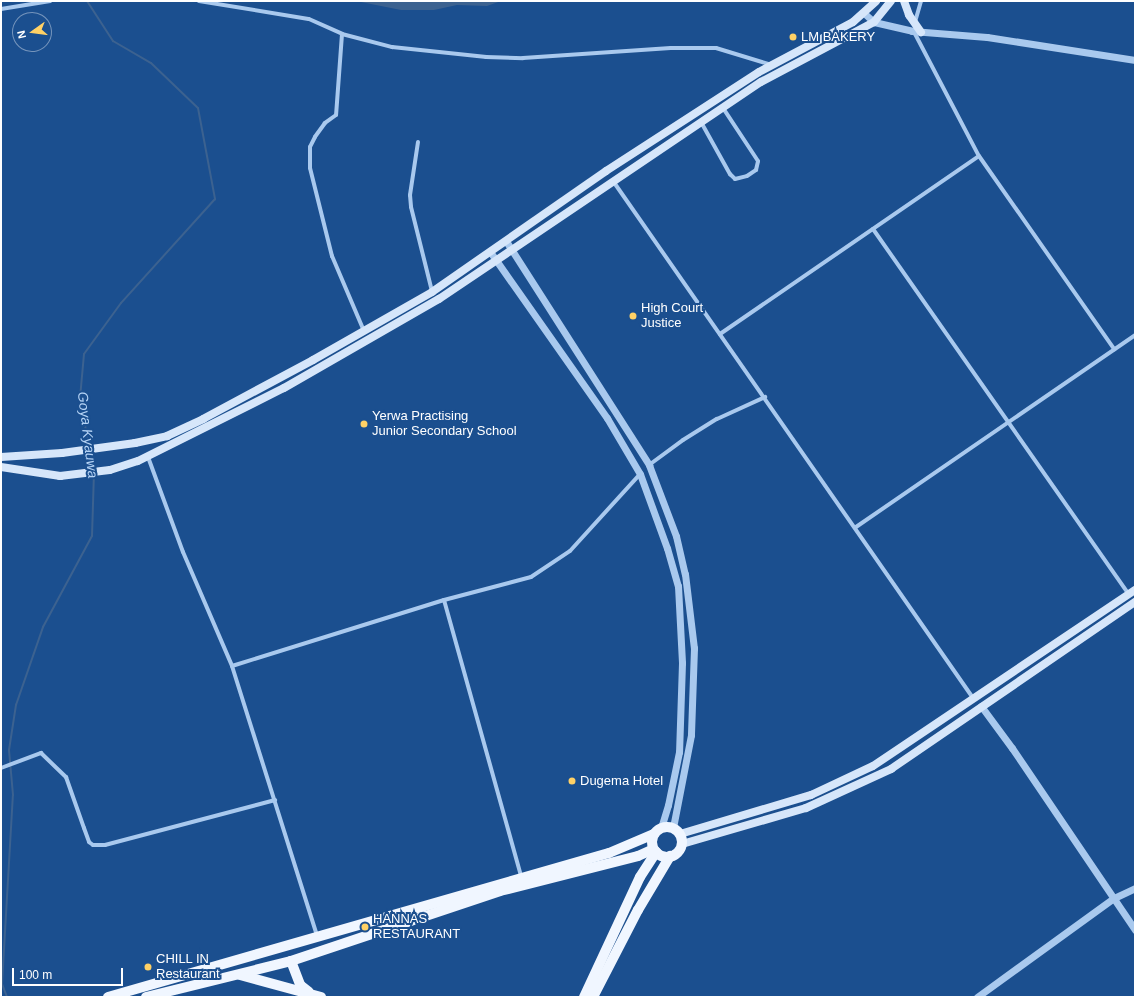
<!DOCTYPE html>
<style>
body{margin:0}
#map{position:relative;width:1136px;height:998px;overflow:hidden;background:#1b4f8f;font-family:Helvetica,sans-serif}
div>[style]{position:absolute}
.water>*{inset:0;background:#3c6290}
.stream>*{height:2px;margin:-1px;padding:0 1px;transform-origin:1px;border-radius:1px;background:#3c6290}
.minor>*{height:4px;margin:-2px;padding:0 2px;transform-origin:2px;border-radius:2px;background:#a9c9ee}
.tertiary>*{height:7px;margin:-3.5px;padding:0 3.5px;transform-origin:3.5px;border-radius:3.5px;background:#a9c9ee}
.secondary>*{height:8px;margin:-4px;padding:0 4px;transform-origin:4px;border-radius:4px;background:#d6e6fa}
.primary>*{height:10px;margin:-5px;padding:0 5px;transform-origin:5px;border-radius:5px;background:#f0f6ff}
.primary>.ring{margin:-5px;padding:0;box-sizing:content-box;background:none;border:10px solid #f0f6ff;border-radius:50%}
.dots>*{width:11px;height:11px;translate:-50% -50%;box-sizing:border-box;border:2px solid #1b4f8f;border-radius:50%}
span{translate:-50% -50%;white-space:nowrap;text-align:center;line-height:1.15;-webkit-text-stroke:4px #1b4f8f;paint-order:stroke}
.poi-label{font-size:13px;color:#fff}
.left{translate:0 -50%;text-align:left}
.water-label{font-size:14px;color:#b5d3f5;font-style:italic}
.frame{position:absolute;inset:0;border:2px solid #fff;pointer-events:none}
.north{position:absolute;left:12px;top:12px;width:40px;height:40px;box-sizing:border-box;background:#1b4f8f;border:1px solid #7695bc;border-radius:50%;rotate:256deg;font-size:11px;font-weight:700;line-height:16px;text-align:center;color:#fff}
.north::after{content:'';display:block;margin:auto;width:14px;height:18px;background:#ffd166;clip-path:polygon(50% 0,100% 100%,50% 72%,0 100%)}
.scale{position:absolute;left:12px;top:968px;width:111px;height:18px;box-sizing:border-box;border:2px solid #fff;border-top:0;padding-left:5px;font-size:12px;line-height:14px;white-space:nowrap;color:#fff;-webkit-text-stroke:3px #1b4f8f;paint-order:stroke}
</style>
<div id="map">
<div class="water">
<i style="clip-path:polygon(356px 1px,501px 1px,487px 6px,457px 5px,434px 10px,401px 10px)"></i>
</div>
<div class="stream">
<i style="left:87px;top:1px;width:48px;rotate:57deg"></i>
<i style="left:113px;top:41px;width:44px;rotate:30.1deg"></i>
<i style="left:151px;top:63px;width:65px;rotate:43.8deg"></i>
<i style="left:198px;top:108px;width:93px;rotate:79.4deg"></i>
<i style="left:215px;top:199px;width:140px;rotate:132.1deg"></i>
<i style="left:121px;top:303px;width:63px;rotate:126deg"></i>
<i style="left:84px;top:354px;width:44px;rotate:95.2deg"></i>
<i style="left:80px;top:398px;width:50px;rotate:79.6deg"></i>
<i style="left:90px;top:452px;width:17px;rotate:80deg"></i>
<i style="left:7px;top:997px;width:14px;rotate:-111deg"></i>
<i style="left:2px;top:984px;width:189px;rotate:-86.7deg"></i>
<i style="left:13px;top:795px;width:45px;rotate:-95.1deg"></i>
<i style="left:9px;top:750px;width:46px;rotate:-81.2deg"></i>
<i style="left:16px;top:705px;width:83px;rotate:-70.9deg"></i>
<i style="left:43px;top:627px;width:103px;rotate:-61.7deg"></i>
<i style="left:92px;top:536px;width:63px;rotate:-88.2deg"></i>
</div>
<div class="minor">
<i style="left:199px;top:1px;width:111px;rotate:9.3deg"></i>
<i style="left:309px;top:19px;width:36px;rotate:24deg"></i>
<i style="left:342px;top:34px;width:52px;rotate:14.6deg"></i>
<i style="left:392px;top:47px;width:95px;rotate:6.1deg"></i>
<i style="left:486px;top:57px;width:37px;rotate:2deg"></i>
<i style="left:523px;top:58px;width:148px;rotate:-3.9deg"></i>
<i style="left:671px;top:48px;width:45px"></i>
<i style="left:716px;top:48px;width:59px;rotate:16.9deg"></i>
<i style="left:1px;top:9px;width:50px;rotate:-9.3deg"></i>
<i style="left:915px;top:22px;width:22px;rotate:-74deg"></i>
<i style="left:913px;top:30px;width:142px;rotate:62.4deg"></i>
<i style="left:979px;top:156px;width:236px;rotate:55deg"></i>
<i style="left:342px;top:34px;width:81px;rotate:94.2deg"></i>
<i style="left:336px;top:115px;width:14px;rotate:144deg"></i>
<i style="left:325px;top:123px;width:17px;rotate:126deg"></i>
<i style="left:315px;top:137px;width:11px;rotate:117deg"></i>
<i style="left:310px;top:147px;width:21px;rotate:90deg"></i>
<i style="left:310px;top:168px;width:91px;rotate:76deg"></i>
<i style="left:332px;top:256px;width:82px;rotate:66.9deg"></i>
<i style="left:701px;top:122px;width:60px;rotate:60.9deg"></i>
<i style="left:730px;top:174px;width:7px;rotate:45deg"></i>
<i style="left:735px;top:179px;width:12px;rotate:-14deg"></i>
<i style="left:747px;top:176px;width:11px;rotate:-34deg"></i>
<i style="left:756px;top:170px;width:9px;rotate:-77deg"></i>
<i style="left:758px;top:161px;width:64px;rotate:-123.4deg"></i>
<i style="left:418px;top:142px;width:54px;rotate:98.6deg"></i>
<i style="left:410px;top:195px;width:12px;rotate:85deg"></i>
<i style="left:411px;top:207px;width:87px;rotate:76deg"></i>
<i style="left:613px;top:181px;width:630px;rotate:55.15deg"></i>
<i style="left:873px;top:229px;width:446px;rotate:55deg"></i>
<i style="left:720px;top:334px;width:314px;rotate:-34.5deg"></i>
<i style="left:148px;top:457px;width:101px;rotate:69.8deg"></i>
<i style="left:183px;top:552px;width:124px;rotate:66.7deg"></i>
<i style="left:232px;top:666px;width:283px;rotate:72.5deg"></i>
<i style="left:649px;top:465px;width:42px;rotate:-36.3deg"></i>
<i style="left:683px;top:440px;width:40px;rotate:-32deg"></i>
<i style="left:717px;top:419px;width:53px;rotate:-24.6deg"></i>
<i style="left:856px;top:527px;width:339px;rotate:-34.5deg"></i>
<i style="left:444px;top:600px;width:287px;rotate:74.4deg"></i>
<i style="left:232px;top:666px;width:222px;rotate:-17.3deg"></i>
<i style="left:444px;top:600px;width:90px;rotate:-14.8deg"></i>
<i style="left:531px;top:577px;width:47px;rotate:-33.7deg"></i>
<i style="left:570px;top:551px;width:104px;rotate:-47.7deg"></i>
<i style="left:1px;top:768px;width:43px;rotate:-20.6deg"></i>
<i style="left:41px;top:753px;width:35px;rotate:44deg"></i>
<i style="left:66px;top:777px;width:54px;rotate:70.6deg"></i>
<i style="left:84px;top:828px;width:15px;rotate:70deg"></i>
<i style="left:89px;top:842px;width:5px;rotate:37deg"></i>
<i style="left:93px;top:845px;width:12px"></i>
<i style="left:105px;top:845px;width:176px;rotate:-14.8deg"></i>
</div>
<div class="tertiary">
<i style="left:865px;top:14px;width:12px;rotate:42deg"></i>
<i style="left:874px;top:22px;width:39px;rotate:13deg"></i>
<i style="left:912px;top:31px;width:75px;rotate:4.6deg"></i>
<i style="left:987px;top:37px;width:150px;rotate:8.8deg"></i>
<i style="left:506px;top:241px;width:266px;rotate:57.4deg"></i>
<i style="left:649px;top:465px;width:76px;rotate:69.2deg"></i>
<i style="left:676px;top:536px;width:39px;rotate:77deg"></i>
<i style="left:685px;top:574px;width:75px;rotate:83.1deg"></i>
<i style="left:694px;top:648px;width:87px;rotate:92deg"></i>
<i style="left:691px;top:735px;width:95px;rotate:101deg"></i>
<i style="left:491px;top:253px;width:202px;rotate:54.9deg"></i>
<i style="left:607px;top:418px;width:65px;rotate:59.5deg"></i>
<i style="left:640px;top:474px;width:79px;rotate:70deg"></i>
<i style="left:667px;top:548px;width:40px;rotate:74deg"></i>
<i style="left:678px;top:586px;width:77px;rotate:87deg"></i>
<i style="left:682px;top:663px;width:89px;rotate:91.9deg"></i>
<i style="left:679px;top:752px;width:54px;rotate:101.7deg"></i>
<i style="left:668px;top:805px;width:24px;rotate:107deg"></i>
<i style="left:981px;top:706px;width:52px;rotate:53.6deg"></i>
<i style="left:1012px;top:748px;width:220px;rotate:55.9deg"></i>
<i style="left:977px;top:997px;width:169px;rotate:-35.9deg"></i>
<i style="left:1114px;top:898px;width:23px;rotate:-25deg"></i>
</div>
<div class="secondary">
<i style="left:904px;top:1px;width:15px;rotate:70deg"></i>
<i style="left:909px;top:15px;width:21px;rotate:55deg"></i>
<i style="left:1px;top:457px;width:61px;rotate:-3.8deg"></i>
<i style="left:62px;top:453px;width:74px;rotate:-7.8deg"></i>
<i style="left:135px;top:443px;width:33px;rotate:-12deg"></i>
<i style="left:167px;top:436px;width:40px;rotate:-25deg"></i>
<i style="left:203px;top:419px;width:125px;rotate:-28.2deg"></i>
<i style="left:313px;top:360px;width:137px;rotate:-29.7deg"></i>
<i style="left:432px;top:292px;width:212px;rotate:-34.8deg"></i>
<i style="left:606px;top:171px;width:182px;rotate:-32.9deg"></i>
<i style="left:759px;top:72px;width:106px;rotate:-28deg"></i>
<i style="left:853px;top:22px;width:31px;rotate:-42deg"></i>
<i style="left:1px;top:467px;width:60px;rotate:8.7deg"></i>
<i style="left:60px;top:476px;width:50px;rotate:-6.8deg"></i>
<i style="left:110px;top:470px;width:29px;rotate:-18deg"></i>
<i style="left:138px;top:461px;width:163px;rotate:-26.6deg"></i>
<i style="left:284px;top:388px;width:179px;rotate:-29.9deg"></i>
<i style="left:439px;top:299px;width:388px;rotate:-34deg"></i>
<i style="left:761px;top:82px;width:128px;rotate:-28deg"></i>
<i style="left:874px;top:22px;width:27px;rotate:-51deg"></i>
<i style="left:680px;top:834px;width:137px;rotate:-16.6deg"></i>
<i style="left:811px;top:795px;width:68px;rotate:-25.1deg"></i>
<i style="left:873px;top:766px;width:316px;rotate:-33.9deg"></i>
<i style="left:682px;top:844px;width:129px;rotate:-16.2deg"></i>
<i style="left:806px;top:808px;width:94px;rotate:-24.6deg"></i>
<i style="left:891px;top:769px;width:296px;rotate:-34.4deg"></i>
</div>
<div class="primary">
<i class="ring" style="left:652px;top:827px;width:20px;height:20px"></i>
<i style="left:291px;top:961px;width:26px;rotate:69deg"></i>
<i style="left:300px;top:985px;width:11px;rotate:38deg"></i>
<i style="left:240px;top:975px;width:84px;rotate:15.2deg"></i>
<i style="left:108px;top:997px;width:521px;rotate:-16.04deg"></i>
<i style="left:609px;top:853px;width:49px;rotate:-22.9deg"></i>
<i style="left:146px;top:997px;width:149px;rotate:-13.9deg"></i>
<i style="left:291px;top:961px;width:220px;rotate:-18.5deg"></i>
<i style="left:500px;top:891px;width:142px;rotate:-14.2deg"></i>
<i style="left:638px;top:856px;width:17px;rotate:-24deg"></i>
<i style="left:584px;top:997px;width:132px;rotate:-65deg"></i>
<i style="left:640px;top:877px;width:30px;rotate:-57deg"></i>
<i style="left:593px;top:997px;width:98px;rotate:-62.7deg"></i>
<i style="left:638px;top:910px;width:63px;rotate:-59.3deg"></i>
</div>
<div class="dots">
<i style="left:793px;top:37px;background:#ffd166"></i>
<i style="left:633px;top:316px;background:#ffd166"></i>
<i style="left:364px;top:424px;background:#ffd166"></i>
<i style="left:572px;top:781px;background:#ffd166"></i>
<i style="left:365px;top:927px;background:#ffd166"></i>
<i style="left:148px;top:967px;background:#ffd166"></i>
</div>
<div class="poi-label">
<span class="left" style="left:801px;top:37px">LM BAKERY</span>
<span class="left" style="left:641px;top:316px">High Court<br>Justice</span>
<span class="left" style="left:372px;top:424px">Yerwa Practising<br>Junior Secondary School</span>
<span class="left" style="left:580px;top:781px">Dugema Hotel</span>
<span class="left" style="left:373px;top:927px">HANNAS<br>RESTAURANT</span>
<span class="left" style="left:156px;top:967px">CHILL IN<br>Restaurant</span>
</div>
<div class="water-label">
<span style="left:88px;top:435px;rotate:83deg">Goya Kyauwa</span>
</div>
<div class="frame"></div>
<div class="north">N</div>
<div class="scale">100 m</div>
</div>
